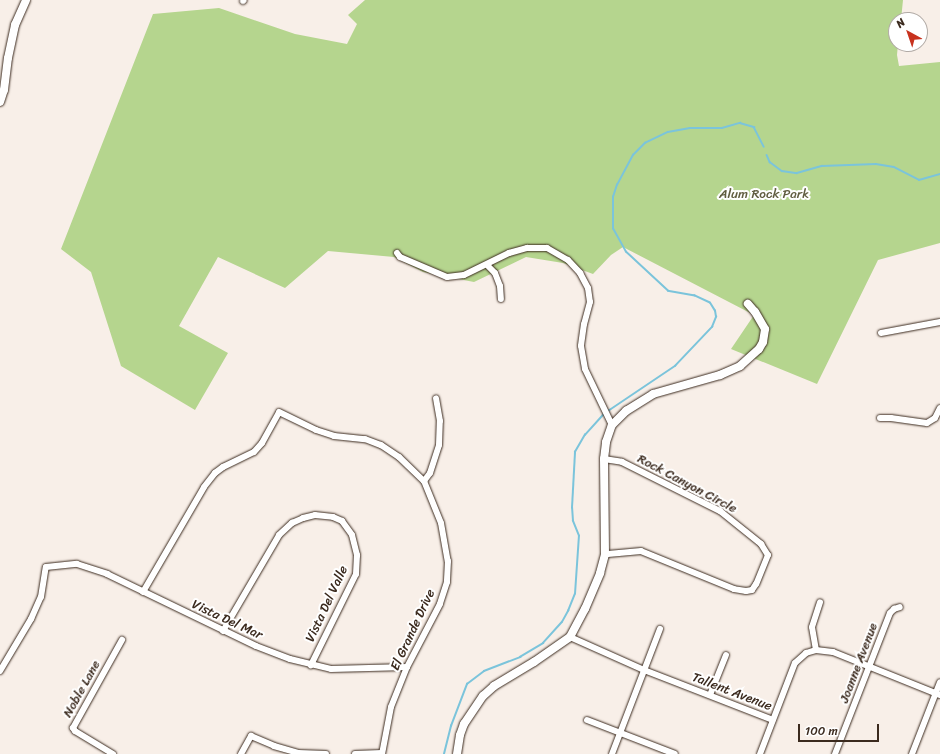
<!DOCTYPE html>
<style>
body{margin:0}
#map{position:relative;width:940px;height:754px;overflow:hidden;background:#f8efe8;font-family:Sriracha,sans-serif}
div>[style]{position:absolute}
.green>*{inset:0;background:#b5d58e}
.stream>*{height:1.5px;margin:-0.75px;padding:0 0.75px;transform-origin:0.75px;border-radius:0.75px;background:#7bc4db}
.roads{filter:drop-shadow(0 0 1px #3b2a1e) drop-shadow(0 0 1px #3b2a1e)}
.minor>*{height:6px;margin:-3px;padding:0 3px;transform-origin:3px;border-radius:3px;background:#fff}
.tertiary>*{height:8px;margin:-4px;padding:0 4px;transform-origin:4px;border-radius:4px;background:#fff}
span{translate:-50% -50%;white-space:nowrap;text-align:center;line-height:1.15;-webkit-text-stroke:4px #fff;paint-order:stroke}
.park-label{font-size:13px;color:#605d40}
.street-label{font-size:13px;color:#3b2a1e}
.north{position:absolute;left:888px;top:12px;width:40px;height:40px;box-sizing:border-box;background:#fff;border:1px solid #b1aaa5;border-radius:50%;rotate:320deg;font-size:11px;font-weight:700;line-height:16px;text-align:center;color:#3b2a1e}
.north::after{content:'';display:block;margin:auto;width:14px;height:18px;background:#c8321e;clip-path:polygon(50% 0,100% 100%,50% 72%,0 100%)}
.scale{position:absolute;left:798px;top:724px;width:81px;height:18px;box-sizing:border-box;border:2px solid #3b2a1e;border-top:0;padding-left:5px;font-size:12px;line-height:14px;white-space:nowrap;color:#3b2a1e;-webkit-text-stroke:3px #fff;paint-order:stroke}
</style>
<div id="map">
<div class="green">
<i style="clip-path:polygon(365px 0,903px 0,901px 20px,896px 20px,896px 44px,898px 44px,897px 55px,899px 66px,940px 62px,940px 243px,878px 260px,817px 384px,731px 349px,754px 315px,623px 247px,611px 255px,593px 274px,563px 263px,526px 257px,474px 282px,423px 272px,394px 257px,328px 251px,285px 288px,218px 257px,179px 326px,228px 353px,195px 410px,121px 366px,91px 272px,61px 249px,153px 14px,219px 8px,295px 34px,347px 44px,357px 24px,348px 15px)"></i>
</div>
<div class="stream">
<i style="left:767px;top:155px;width:8px;rotate:67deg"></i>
<i style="left:770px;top:162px;width:15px;rotate:37deg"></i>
<i style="left:782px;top:171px;width:15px;rotate:8deg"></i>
<i style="left:797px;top:173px;width:26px;rotate:-16deg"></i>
<i style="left:822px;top:166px;width:54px;rotate:-2.1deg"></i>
<i style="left:876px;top:164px;width:18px;rotate:9deg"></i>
<i style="left:894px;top:167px;width:28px;rotate:27deg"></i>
<i style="left:919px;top:180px;width:22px;rotate:-16deg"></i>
<i style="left:608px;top:411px;width:81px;rotate:-33.9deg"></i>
<i style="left:675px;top:366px;width:54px;rotate:-46.5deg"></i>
<i style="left:712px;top:327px;width:11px;rotate:-68deg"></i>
<i style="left:716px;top:317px;width:6px;rotate:-99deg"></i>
<i style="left:715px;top:311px;width:9px;rotate:-122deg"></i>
<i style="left:710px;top:303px;width:17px;rotate:-155deg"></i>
<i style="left:695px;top:296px;width:27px;rotate:-170deg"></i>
<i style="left:668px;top:291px;width:57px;rotate:-137.1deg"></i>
<i style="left:626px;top:252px;width:26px;rotate:-119deg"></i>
<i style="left:613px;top:229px;width:32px;rotate:-90deg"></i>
<i style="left:613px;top:197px;width:13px;rotate:-72deg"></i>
<i style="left:617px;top:185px;width:34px;rotate:-62deg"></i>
<i style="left:633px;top:155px;width:17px;rotate:-45deg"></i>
<i style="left:645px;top:143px;width:25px;rotate:-26deg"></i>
<i style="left:668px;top:132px;width:22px;rotate:-10deg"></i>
<i style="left:690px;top:128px;width:32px"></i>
<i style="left:722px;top:128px;width:19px;rotate:-16deg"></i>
<i style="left:740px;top:123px;width:15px;rotate:16deg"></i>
<i style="left:754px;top:127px;width:22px;rotate:63deg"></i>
<i style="left:444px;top:754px;width:29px;rotate:-76deg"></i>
<i style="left:451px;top:726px;width:45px;rotate:-69.1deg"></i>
<i style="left:467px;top:684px;width:21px;rotate:-37deg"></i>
<i style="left:484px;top:671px;width:39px;rotate:-21deg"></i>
<i style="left:520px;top:657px;width:27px;rotate:-31deg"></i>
<i style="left:543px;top:643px;width:28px;rotate:-48deg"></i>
<i style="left:562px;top:622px;width:13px;rotate:-61deg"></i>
<i style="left:568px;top:611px;width:18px;rotate:-68deg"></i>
<i style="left:575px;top:594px;width:58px;rotate:-86.1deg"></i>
<i style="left:579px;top:536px;width:16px;rotate:-112deg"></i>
<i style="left:573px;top:521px;width:13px;rotate:-94deg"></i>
<i style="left:572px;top:508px;width:56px;rotate:-86.9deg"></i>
<i style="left:575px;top:452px;width:20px;rotate:-60deg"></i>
<i style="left:585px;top:435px;width:30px;rotate:-48deg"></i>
</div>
<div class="roads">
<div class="minor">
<i style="left:243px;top:1px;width:1px;rotate:-45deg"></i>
<i style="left:397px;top:253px;width:5px;rotate:53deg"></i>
<i style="left:400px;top:257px;width:51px;rotate:23.1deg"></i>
<i style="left:447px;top:277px;width:17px;rotate:-7deg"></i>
<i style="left:464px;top:275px;width:50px;rotate:-26.1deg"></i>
<i style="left:509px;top:253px;width:19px;rotate:-16deg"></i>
<i style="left:527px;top:248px;width:20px"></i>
<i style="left:547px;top:248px;width:24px;rotate:30deg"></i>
<i style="left:568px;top:260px;width:18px;rotate:47deg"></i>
<i style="left:580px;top:273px;width:17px;rotate:62deg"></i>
<i style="left:588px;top:288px;width:14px;rotate:82deg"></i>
<i style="left:590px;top:302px;width:23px;rotate:105deg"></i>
<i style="left:584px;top:324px;width:22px;rotate:98deg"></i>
<i style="left:581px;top:346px;width:23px;rotate:80deg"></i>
<i style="left:585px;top:369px;width:62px;rotate:64.3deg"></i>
<i style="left:487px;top:265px;width:11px;rotate:45deg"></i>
<i style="left:495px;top:273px;width:14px;rotate:69deg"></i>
<i style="left:500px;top:286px;width:13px;rotate:86deg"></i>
<i style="left:881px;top:333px;width:60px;rotate:-10.6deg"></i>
<i style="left:880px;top:418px;width:11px"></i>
<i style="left:891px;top:418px;width:36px;rotate:8deg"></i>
<i style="left:927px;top:423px;width:9px;rotate:-32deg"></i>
<i style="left:935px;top:418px;width:11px;rotate:-63deg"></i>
<i style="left:604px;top:459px;width:18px;rotate:9deg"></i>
<i style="left:622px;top:462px;width:110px;rotate:26.6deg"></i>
<i style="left:720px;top:511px;width:53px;rotate:38.8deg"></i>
<i style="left:761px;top:544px;width:13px;rotate:58deg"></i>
<i style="left:768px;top:555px;width:31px;rotate:112deg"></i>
<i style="left:756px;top:584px;width:7px;rotate:124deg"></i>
<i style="left:752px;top:590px;width:6px;rotate:171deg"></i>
<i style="left:746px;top:591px;width:12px;rotate:-171deg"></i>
<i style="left:734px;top:589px;width:100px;rotate:-157.8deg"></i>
<i style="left:641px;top:551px;width:36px;rotate:175deg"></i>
<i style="left:424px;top:481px;width:10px;rotate:-53deg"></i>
<i style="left:430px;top:473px;width:29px;rotate:-72deg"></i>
<i style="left:439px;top:445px;width:24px;rotate:-88deg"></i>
<i style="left:440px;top:421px;width:23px;rotate:-100deg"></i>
<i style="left:143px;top:592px;width:121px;rotate:-59.8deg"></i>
<i style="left:204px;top:487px;width:18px;rotate:-52deg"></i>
<i style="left:215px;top:473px;width:10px;rotate:-37deg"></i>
<i style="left:223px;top:467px;width:34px;rotate:-26deg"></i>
<i style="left:254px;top:452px;width:12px;rotate:-48deg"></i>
<i style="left:262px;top:443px;width:35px;rotate:-61deg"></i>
<i style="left:279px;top:412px;width:41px;rotate:25.9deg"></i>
<i style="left:316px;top:430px;width:19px;rotate:18deg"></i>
<i style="left:334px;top:436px;width:31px;rotate:6deg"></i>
<i style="left:365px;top:439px;width:17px;rotate:21deg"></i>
<i style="left:381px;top:445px;width:22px;rotate:34deg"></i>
<i style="left:399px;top:457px;width:35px;rotate:44deg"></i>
<i style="left:424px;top:481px;width:45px;rotate:68deg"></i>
<i style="left:441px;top:523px;width:39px;rotate:80deg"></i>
<i style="left:448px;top:561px;width:21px;rotate:93deg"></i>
<i style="left:447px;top:582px;width:23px;rotate:108deg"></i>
<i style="left:440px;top:604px;width:71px;rotate:117.6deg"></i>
<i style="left:407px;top:667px;width:43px;rotate:111.8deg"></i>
<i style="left:391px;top:707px;width:48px;rotate:100.8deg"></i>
<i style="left:223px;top:631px;width:111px;rotate:-59.7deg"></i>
<i style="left:279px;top:535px;width:18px;rotate:-43deg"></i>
<i style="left:292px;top:523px;width:12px;rotate:-24deg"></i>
<i style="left:303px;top:518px;width:12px;rotate:-14deg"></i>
<i style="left:315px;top:515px;width:18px;rotate:6deg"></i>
<i style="left:333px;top:517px;width:10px;rotate:24deg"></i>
<i style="left:342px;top:521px;width:17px;rotate:54deg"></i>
<i style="left:352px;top:535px;width:21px;rotate:76deg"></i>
<i style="left:357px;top:555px;width:19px;rotate:93deg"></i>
<i style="left:356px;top:574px;width:102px;rotate:116.3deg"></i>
<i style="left:570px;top:637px;width:81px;rotate:24deg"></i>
<i style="left:644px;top:670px;width:138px;rotate:21.2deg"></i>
<i style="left:816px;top:650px;width:23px;rotate:-100deg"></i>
<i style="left:812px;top:627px;width:26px;rotate:-72deg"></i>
<i style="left:0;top:671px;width:61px;rotate:-59.2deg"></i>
<i style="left:31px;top:619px;width:24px;rotate:-66deg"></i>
<i style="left:41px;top:597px;width:30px;rotate:-81deg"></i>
<i style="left:46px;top:567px;width:31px;rotate:-6deg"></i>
<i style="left:77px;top:564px;width:32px;rotate:18deg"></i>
<i style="left:107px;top:574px;width:165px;rotate:25.8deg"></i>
<i style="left:256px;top:646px;width:36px;rotate:21deg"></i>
<i style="left:290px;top:659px;width:42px;rotate:13.7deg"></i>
<i style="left:331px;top:669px;width:76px;rotate:-1.5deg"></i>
<i style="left:710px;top:695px;width:43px;rotate:-68.2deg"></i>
<i style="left:587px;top:720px;width:94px;rotate:21.1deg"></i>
<i style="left:113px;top:754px;width:44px;rotate:-148.8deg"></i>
<i style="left:75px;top:731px;width:4px;rotate:-124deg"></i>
<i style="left:73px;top:728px;width:101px;rotate:-60.9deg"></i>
<i style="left:241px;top:754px;width:21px;rotate:-61deg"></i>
<i style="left:251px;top:736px;width:25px;rotate:23deg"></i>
<i style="left:274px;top:746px;width:25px;rotate:16deg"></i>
<i style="left:298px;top:753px;width:28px;rotate:2deg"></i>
<i style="left:355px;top:754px;width:27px;rotate:-2deg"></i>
<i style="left:612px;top:754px;width:134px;rotate:-69deg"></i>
<i style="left:760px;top:754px;width:97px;rotate:-69deg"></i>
<i style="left:795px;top:663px;width:15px;rotate:-42deg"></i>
<i style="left:806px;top:653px;width:10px;rotate:-17deg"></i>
<i style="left:816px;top:650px;width:17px;rotate:7deg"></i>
<i style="left:833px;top:652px;width:115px;rotate:21.9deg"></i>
<i style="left:835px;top:754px;width:151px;rotate:-68.7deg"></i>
<i style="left:890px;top:613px;width:6px;rotate:-45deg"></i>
<i style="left:894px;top:609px;width:6px;rotate:-18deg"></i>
<i style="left:912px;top:754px;width:77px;rotate:-68.7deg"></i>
</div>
<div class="tertiary">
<i style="left:0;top:102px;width:13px;rotate:-72deg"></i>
<i style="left:4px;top:90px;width:32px;rotate:-83deg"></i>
<i style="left:8px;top:58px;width:34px;rotate:-78deg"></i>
<i style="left:15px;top:25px;width:27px;rotate:-66deg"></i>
<i style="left:457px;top:754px;width:19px;rotate:-81deg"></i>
<i style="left:460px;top:735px;width:12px;rotate:-70deg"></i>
<i style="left:464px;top:724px;width:34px;rotate:-56deg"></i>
<i style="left:483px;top:696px;width:15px;rotate:-42deg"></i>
<i style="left:494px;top:686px;width:47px;rotate:-31deg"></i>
<i style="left:534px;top:662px;width:44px;rotate:-34.8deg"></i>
<i style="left:570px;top:637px;width:32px;rotate:-62deg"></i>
<i style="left:585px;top:609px;width:39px;rotate:-67deg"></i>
<i style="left:600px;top:573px;width:20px;rotate:-75deg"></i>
<i style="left:605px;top:554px;width:95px;rotate:-90.6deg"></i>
<i style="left:604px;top:459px;width:17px;rotate:-83deg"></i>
<i style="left:606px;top:442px;width:18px;rotate:-71deg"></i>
<i style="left:612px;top:425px;width:20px;rotate:-45deg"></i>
<i style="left:626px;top:411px;width:32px;rotate:-32deg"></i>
<i style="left:653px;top:394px;width:70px;rotate:-15.8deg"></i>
<i style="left:720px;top:375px;width:22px;rotate:-24deg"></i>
<i style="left:740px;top:366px;width:25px;rotate:-42deg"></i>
<i style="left:759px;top:349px;width:8px;rotate:-60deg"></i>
<i style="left:763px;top:342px;width:13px;rotate:-81deg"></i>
<i style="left:765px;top:329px;width:20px;rotate:-120deg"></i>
<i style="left:755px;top:312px;width:11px;rotate:-131deg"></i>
</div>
</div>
<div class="park-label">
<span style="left:764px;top:194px">Alum Rock Park</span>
</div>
<div class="street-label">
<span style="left:687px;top:484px;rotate:28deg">Rock Canyon Circle</span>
<span style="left:327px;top:604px;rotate:-65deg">Vista Del Valle</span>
<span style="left:227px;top:620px;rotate:25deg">Vista Del Mar</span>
<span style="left:413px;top:630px;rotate:-65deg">El Grande Drive</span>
<span style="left:859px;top:663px;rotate:-69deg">Joanne Avenue</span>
<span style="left:82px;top:689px;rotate:-61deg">Noble Lane</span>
<span style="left:732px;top:692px;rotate:21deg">Tallent Avenue</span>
</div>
<div class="north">N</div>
<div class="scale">100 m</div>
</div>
